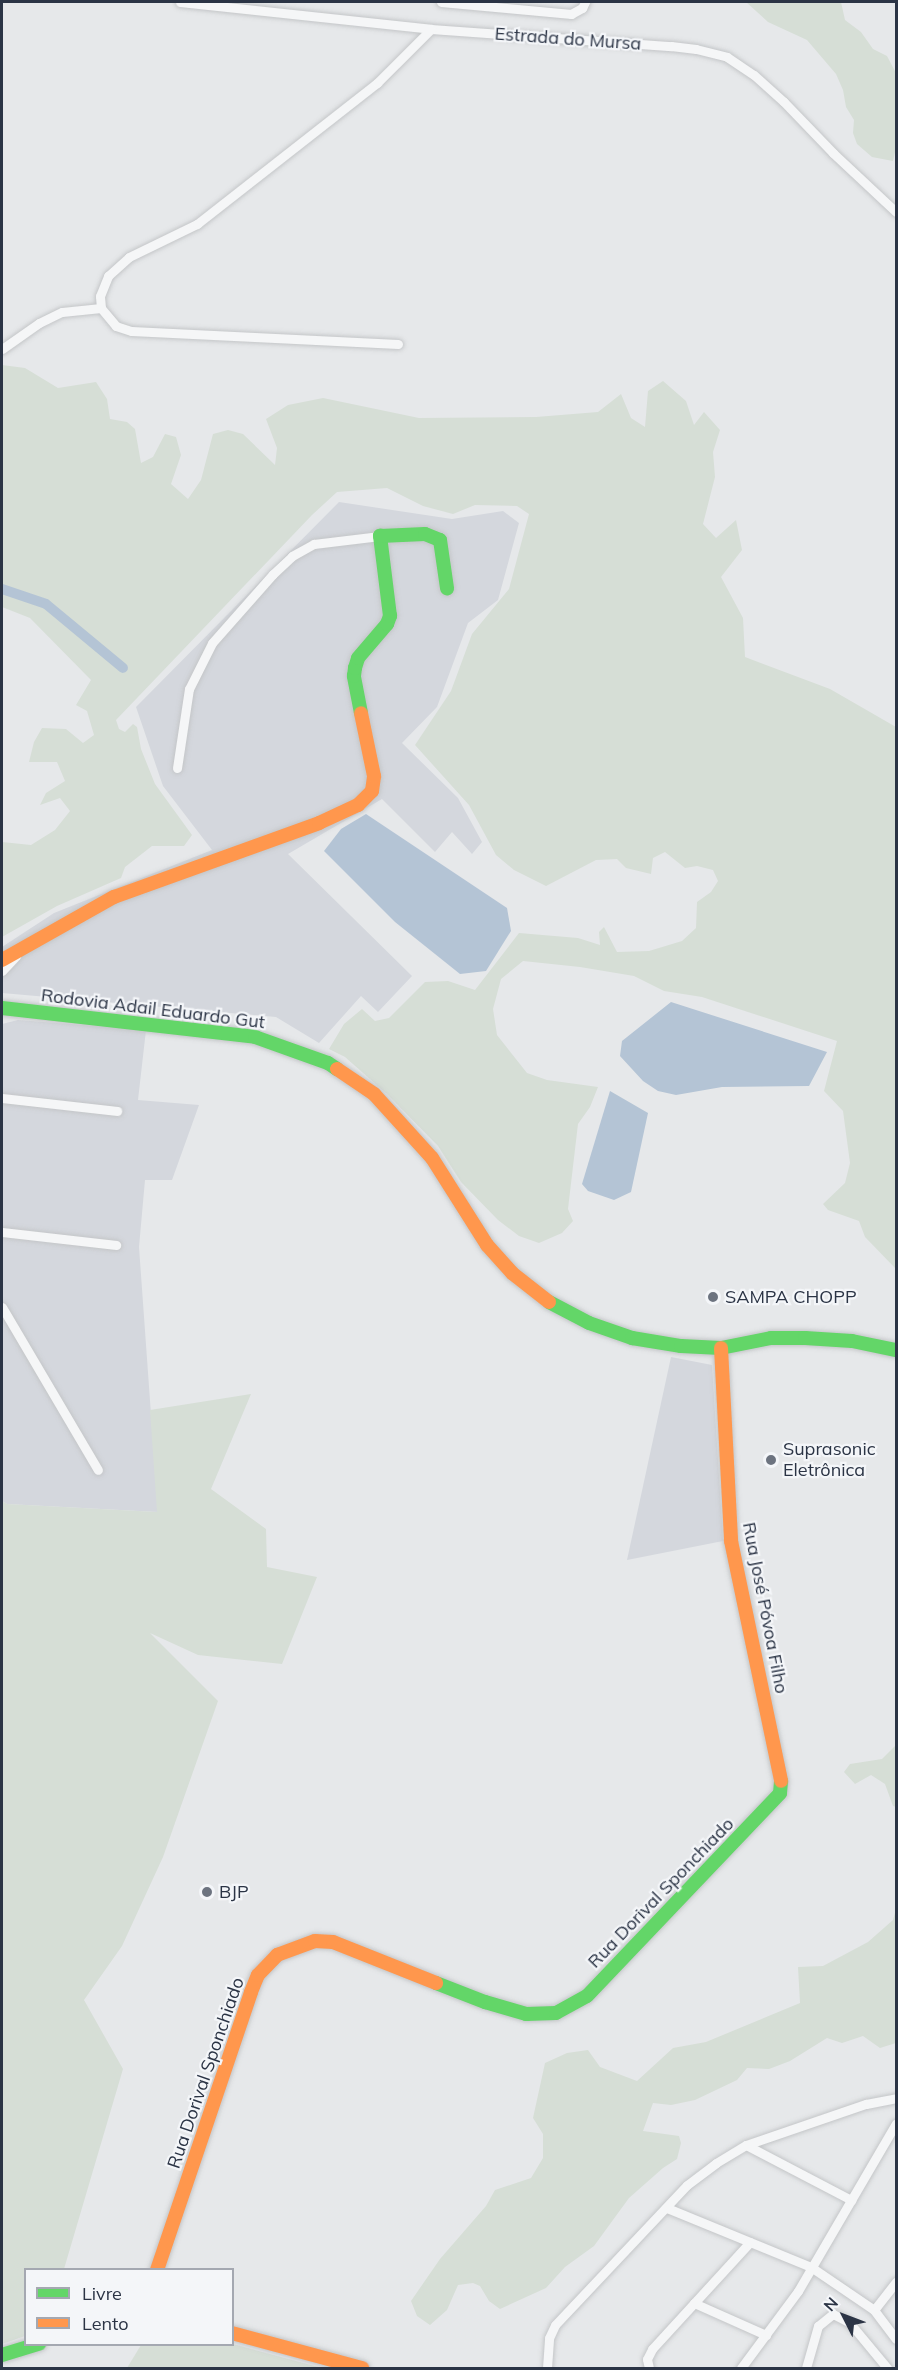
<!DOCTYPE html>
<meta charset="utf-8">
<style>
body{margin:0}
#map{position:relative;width:898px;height:2370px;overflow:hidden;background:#e6e8ea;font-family:Mulish,sans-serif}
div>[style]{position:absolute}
.built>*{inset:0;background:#d4d7dd}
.green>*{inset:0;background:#d6ded6}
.water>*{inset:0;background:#b4c4d5}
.canal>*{height:10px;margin:-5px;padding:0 5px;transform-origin:5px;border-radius:5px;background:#b4c4d5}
.roads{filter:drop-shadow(0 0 2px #c4c6c8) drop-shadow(0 0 2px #c4c6c8)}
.street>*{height:9px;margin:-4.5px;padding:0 4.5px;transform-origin:4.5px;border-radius:4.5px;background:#f5f6f7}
.fast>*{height:14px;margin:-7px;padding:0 7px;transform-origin:7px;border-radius:7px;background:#63d668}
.slow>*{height:14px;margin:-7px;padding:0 7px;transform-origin:7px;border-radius:7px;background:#ff974d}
.dots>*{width:16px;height:16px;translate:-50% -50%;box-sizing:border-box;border:3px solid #f4f6f9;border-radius:50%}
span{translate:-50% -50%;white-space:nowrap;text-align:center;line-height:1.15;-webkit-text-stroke:4.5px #f4f6f9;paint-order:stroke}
.street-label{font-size:18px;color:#2b3445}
.poi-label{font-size:18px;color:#2b3445}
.left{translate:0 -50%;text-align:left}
.frame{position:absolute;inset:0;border:3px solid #2b3445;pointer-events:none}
.legend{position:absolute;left:24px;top:2268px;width:210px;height:78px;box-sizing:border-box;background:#f4f6f9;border:2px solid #a4a8b1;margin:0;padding:8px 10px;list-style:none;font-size:18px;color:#2b3445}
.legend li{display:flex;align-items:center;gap:12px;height:30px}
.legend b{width:30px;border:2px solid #a4a8b1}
.north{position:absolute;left:814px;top:2286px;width:60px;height:60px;-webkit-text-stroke:4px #f4f6f9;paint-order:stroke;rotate:312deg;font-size:16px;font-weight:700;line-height:24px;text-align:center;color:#2b3445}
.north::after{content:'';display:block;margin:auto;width:21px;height:27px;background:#2b3445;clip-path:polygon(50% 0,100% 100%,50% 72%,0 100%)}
</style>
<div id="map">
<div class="built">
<i style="clip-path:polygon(339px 502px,452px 519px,503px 511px,519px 523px,498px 600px,468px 623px,437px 707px,402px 743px,458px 798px,482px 842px,472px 854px,452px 832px,435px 852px,382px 799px,288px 854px,412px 976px,378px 1012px,361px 996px,319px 1043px,276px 1017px,2px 993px,2px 947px,54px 913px,212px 850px,163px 786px,136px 707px)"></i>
<i style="clip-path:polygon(18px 1020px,146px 1030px,138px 1100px,199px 1105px,172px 1180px,145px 1180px,139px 1247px,158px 1512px,7px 1504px,2px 1501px,2px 1024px)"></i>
<i style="clip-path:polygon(671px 1357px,712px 1365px,723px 1541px,627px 1560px)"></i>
</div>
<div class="green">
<i style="clip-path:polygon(746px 2px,841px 2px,845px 20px,861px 32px,873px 49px,887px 56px,896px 73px,896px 148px,893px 161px,872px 157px,857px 144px,853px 133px,854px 120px,846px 107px,843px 90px,836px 74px,807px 40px,768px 22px)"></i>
<i style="clip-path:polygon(2px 365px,25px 368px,58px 388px,96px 382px,107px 399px,110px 419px,127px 422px,135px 429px,141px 463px,153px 457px,165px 434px,176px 437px,181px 455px,171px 484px,188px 499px,201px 480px,213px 434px,228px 430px,243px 434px,275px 465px,277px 448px,266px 419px,288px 405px,323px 398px,419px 418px,536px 417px,598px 412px,621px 394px,631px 418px,645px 427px,648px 391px,663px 381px,686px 401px,694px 425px,704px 412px,720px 430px,713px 452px,715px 477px,703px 524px,716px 538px,736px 520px,742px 550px,721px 577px,743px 618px,745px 657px,830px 689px,896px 727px,896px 1269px,865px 1237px,859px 1221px,828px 1210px,823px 1204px,845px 1183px,850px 1163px,843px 1111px,824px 1091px,837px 1041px,702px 997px,664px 991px,634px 976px,580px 967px,523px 961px,501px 979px,493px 1009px,497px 1035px,527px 1073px,547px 1080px,598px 1087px,590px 1107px,578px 1124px,568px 1209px,573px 1221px,562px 1233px,539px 1243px,519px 1236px,498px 1220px,461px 1182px,438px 1146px,387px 1094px,345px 1057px,329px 1049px,344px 1024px,362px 1009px,375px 1021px,389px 1018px,425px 982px,448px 981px,475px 990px,519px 933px,578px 938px,600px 945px,599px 932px,604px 927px,617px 952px,649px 951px,682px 941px,696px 928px,697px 902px,711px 892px,718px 881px,713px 870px,697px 866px,685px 868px,665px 852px,653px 858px,651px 874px,626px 868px,617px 859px,596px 860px,546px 886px,514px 870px,496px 855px,469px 805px,415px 745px,451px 691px,472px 634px,509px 589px,529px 514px,517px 506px,475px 505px,453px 514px,423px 506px,387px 488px,337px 492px,312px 515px,116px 720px,119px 729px,125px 732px,133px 724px,137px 727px,141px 749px,155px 784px,192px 835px,184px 846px,152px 846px,125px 867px,121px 878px,57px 906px,2px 937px,2px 842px,31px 845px,55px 830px,70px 811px,60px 798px,40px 805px,46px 793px,65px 781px,57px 762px,29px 762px,34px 742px,42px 728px,66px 729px,83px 743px,94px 735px,87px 711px,76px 705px,91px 680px,30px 618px,2px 607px)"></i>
<i style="clip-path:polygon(251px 1394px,211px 1489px,266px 1529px,267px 1567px,317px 1577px,282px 1664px,198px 1655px,150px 1633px,218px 1701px,163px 1857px,122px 1946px,84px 2000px,123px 2069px,64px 2269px,26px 2270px,25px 2336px,2px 2344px,2px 1501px,7px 1504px,157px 1512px,150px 1410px)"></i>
<i style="clip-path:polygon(896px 1745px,896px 1807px,893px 1806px,885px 1784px,871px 1775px,855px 1784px,844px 1772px,850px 1764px,882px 1759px)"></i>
<i style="clip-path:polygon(896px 1909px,896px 2043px,880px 2048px,863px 2036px,842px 2043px,827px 2038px,790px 2061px,769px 2069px,747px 2068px,737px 2080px,695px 2100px,671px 2105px,653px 2103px,643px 2131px,679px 2136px,681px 2143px,677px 2159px,663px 2168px,629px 2198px,594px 2246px,565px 2267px,546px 2288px,500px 2309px,489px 2301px,480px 2286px,473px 2283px,458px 2285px,447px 2310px,430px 2325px,417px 2316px,411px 2301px,440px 2259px,486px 2206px,495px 2190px,531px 2178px,543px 2158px,543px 2134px,533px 2118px,545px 2063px,567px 2053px,588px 2050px,600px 2067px,637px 2081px,673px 2048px,706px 2042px,800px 2003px,798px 1967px,823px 1966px,868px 1942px,893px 1920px)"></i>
<i style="clip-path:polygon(233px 2344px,322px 2368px,127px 2368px,141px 2345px)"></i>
</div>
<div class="water">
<i style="clip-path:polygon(366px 814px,507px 908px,511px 931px,486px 971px,460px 974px,395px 922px,324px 851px,341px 829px)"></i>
<i style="clip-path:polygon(671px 1002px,827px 1052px,809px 1086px,722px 1087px,676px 1095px,658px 1091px,643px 1081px,620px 1056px,622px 1041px)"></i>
<i style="clip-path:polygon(610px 1091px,648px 1113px,631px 1192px,614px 1200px,588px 1191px,582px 1184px)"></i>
</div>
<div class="canal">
<i style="left:2px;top:589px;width:46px;rotate:18.8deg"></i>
<i style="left:46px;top:604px;width:100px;rotate:39.7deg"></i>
</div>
<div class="roads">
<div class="street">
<i style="left:180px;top:2px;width:252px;rotate:6.1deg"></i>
<i style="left:431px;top:29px;width:241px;rotate:4.1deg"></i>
<i style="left:671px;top:46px;width:25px;rotate:7deg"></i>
<i style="left:696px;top:49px;width:32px;rotate:14deg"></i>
<i style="left:727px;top:57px;width:32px;rotate:34deg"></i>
<i style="left:754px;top:75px;width:40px;rotate:42deg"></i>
<i style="left:784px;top:102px;width:71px;rotate:46.1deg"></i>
<i style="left:833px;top:153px;width:86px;rotate:43.1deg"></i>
<i style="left:441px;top:2px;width:131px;rotate:5.3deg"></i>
<i style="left:571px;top:14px;width:13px;rotate:-29deg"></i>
<i style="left:582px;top:8px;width:7px;rotate:-63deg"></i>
<i style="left:398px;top:344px;width:267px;rotate:-177.2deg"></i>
<i style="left:131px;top:331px;width:16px;rotate:-162deg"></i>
<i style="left:116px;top:326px;width:23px;rotate:-130deg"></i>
<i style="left:101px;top:308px;width:12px;rotate:-95deg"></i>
<i style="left:100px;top:296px;width:22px;rotate:-68deg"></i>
<i style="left:108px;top:276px;width:28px;rotate:-42deg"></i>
<i style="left:129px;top:257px;width:76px;rotate:-25.9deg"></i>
<i style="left:197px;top:224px;width:229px;rotate:-38.1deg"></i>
<i style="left:377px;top:83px;width:76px;rotate:-45deg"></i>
<i style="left:2px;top:349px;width:45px;rotate:-35.1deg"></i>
<i style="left:39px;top:323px;width:25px;rotate:-26deg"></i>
<i style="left:62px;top:312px;width:39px;rotate:-6deg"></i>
<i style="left:177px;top:768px;width:80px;rotate:-81.4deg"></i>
<i style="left:189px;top:689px;width:51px;rotate:-63.4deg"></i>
<i style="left:212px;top:643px;width:92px;rotate:-48.5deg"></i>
<i style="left:273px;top:574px;width:26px;rotate:-43deg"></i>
<i style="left:292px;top:556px;width:25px;rotate:-29deg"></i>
<i style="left:314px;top:544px;width:66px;rotate:-6.9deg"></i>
<i style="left:2px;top:971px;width:21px;rotate:-47deg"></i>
<i style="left:2px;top:1098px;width:116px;rotate:6.4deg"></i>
<i style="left:2px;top:1232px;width:115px;rotate:6.5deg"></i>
<i style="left:2px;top:1307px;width:189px;rotate:59.5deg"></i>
<i style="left:746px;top:2145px;width:119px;rotate:27.6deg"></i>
<i style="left:667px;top:2208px;width:156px;rotate:22.3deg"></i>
<i style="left:811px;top:2267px;width:76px;rotate:34.3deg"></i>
<i style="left:874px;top:2310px;width:36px;rotate:53deg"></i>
<i style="left:694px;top:2303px;width:79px;rotate:24deg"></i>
<i style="left:874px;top:2310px;width:36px;rotate:-52deg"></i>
<i style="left:547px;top:2368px;width:30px;rotate:-86deg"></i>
<i style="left:549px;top:2338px;width:14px;rotate:-65deg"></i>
<i style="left:555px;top:2325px;width:192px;rotate:-46.7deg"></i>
<i style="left:687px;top:2185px;width:36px;rotate:-37deg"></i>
<i style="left:716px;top:2163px;width:35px;rotate:-31deg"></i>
<i style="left:746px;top:2145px;width:127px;rotate:-18.9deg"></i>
<i style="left:866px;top:2104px;width:31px;rotate:-11deg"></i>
<i style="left:649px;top:2368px;width:9px;rotate:-103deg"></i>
<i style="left:647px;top:2359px;width:11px;rotate:-63deg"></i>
<i style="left:652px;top:2349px;width:145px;rotate:-47.5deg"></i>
<i style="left:741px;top:2368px;width:96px;rotate:-53.5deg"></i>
<i style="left:798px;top:2291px;width:194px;rotate:-59.7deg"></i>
<i style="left:806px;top:2368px;width:44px;rotate:-74.1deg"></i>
<i style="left:818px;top:2326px;width:19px;rotate:-39deg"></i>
<i style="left:833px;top:2314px;width:18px;rotate:27deg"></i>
<i style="left:849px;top:2322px;width:60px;rotate:50.4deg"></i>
</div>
<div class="fast">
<i style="left:361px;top:713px;width:38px;rotate:-101deg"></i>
<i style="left:354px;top:676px;width:8px;rotate:-83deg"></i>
<i style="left:355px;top:668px;width:10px;rotate:-73deg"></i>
<i style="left:358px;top:658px;width:45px;rotate:-49.5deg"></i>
<i style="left:387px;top:624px;width:9px;rotate:-69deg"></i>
<i style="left:390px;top:616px;width:81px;rotate:-97.1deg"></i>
<i style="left:380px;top:536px;width:45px;rotate:-2.5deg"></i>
<i style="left:425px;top:534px;width:16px;rotate:22deg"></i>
<i style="left:440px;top:540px;width:49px;rotate:81.7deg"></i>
<i style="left:2px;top:1008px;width:255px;rotate:6.5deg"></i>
<i style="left:255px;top:1037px;width:77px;rotate:19.6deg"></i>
<i style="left:328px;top:1063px;width:11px;rotate:34deg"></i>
<i style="left:549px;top:1302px;width:45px;rotate:27.7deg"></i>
<i style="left:589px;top:1323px;width:46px;rotate:19.2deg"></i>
<i style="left:632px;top:1338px;width:50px;rotate:9.3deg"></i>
<i style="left:681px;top:1346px;width:40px;rotate:2.9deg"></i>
<i style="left:721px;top:1348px;width:51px;rotate:-11.3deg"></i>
<i style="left:771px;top:1338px;width:34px"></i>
<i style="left:805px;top:1338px;width:47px;rotate:3.7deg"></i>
<i style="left:852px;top:1341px;width:45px;rotate:11.6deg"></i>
<i style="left:436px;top:1983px;width:53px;rotate:21.2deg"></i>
<i style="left:485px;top:2002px;width:43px;rotate:16.3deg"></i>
<i style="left:526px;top:2014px;width:30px;rotate:-2deg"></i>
<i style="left:556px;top:2013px;width:35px;rotate:-29deg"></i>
<i style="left:587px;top:1996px;width:280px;rotate:-46.4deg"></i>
<i style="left:780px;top:1793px;width:12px;rotate:-85deg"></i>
<i style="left:2px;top:2355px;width:39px;rotate:-17deg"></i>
</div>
<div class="slow">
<i style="left:2px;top:960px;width:129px;rotate:-29.4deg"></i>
<i style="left:114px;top:897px;width:218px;rotate:-19.8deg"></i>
<i style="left:319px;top:823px;width:43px;rotate:-24.8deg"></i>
<i style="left:358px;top:805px;width:20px;rotate:-45deg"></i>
<i style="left:372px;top:791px;width:15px;rotate:-82deg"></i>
<i style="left:374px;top:776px;width:64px;rotate:-101.7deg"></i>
<i style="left:337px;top:1069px;width:45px;rotate:34deg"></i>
<i style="left:374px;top:1094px;width:86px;rotate:47.8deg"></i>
<i style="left:432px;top:1158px;width:103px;rotate:57.7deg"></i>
<i style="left:487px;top:1245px;width:38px;rotate:48deg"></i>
<i style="left:512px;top:1273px;width:47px;rotate:38.1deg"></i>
<i style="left:721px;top:1348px;width:193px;rotate:87deg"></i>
<i style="left:731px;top:1541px;width:245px;rotate:78.2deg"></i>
<i style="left:157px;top:2270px;width:293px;rotate:-71.3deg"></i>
<i style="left:251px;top:1992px;width:18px;rotate:-68deg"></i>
<i style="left:258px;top:1975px;width:28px;rotate:-46deg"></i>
<i style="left:277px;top:1955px;width:40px;rotate:-20.2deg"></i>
<i style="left:315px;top:1941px;width:18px;rotate:3deg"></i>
<i style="left:333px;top:1942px;width:111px;rotate:21.7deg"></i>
<i style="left:232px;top:2333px;width:135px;rotate:15.1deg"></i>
</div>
</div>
<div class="dots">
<i style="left:713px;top:1297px;background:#6c737f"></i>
<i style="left:771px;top:1460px;background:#6c737f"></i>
<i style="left:207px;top:1892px;background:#6c737f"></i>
</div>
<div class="street-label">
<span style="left:568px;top:39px;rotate:4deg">Estrada do Mursa</span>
<span style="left:153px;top:1009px;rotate:7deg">Rodovia Adail Eduardo Gut</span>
<span style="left:765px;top:1608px;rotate:79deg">Rua José Póvoa Filho</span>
<span style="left:661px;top:1893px;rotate:-46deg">Rua Dorival Sponchiado</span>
<span style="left:206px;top:2073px;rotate:-71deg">Rua Dorival Sponchiado</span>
</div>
<div class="poi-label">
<span class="left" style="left:725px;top:1297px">SAMPA CHOPP</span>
<span class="left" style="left:783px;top:1460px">Suprasonic<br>Eletrônica</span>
<span class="left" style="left:219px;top:1892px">BJP</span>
</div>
<div class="frame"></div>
<ul class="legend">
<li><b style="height:8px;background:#63d668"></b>Livre</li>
<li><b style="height:8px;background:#ff974d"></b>Lento</li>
</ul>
<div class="north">N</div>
</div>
